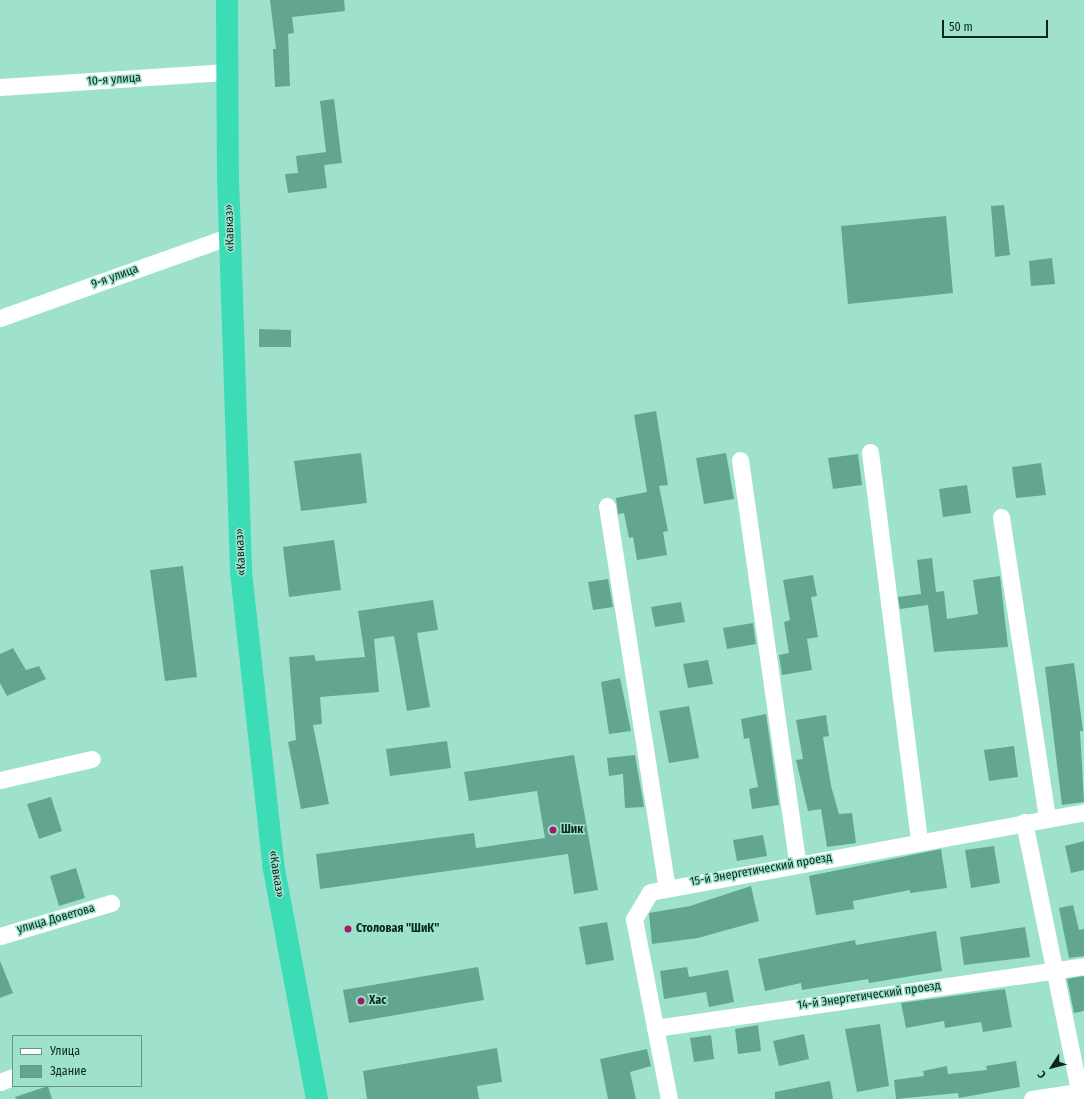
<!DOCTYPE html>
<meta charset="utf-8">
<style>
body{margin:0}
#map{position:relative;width:1084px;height:1099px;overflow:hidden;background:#9ee2cd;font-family:"Fira Sans Condensed",sans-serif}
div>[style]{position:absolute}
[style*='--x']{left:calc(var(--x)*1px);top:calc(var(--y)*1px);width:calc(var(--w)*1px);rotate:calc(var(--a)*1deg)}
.building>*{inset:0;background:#62a591}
.minor>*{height:17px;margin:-8.5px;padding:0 8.5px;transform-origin:8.5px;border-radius:8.5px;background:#fff}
.highway>*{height:22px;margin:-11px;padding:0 11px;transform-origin:11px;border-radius:11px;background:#3cdcb7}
.dots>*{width:11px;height:11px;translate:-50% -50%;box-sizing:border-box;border:2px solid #9ee2cd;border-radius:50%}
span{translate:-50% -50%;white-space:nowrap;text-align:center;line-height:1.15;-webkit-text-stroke:3px #9ee2cd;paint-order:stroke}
.street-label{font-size:12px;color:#0a271f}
.poi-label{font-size:12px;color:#0a271f;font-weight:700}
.left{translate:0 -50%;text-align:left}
.legend{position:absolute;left:12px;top:1035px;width:130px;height:52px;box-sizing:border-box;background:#9ee2cd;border:1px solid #639787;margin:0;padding:5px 7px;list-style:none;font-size:12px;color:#0a271f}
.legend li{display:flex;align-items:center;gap:8px;height:20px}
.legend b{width:20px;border:1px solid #639787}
.north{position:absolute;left:1032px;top:1047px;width:40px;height:40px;-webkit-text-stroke:3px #9ee2cd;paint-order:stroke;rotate:234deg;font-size:11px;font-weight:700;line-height:16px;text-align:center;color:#0a271f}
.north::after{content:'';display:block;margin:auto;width:14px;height:18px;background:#0a271f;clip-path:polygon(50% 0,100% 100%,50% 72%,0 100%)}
.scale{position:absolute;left:942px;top:20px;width:106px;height:18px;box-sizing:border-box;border:2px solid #0a271f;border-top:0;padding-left:5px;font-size:12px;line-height:14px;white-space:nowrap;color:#0a271f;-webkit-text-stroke:3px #9ee2cd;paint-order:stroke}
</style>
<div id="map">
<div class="building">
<i style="clip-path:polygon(270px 0,344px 0,345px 11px,292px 17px,294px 33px,288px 34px,290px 86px,275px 87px,273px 49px,276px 49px)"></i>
<i style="clip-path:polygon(334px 99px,342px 163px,324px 165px,327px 188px,288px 193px,285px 174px,298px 173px,296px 156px,326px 152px,320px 101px)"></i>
<i style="clip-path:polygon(1004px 205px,1010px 255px,995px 257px,991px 206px)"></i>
<i style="clip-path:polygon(946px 216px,953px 293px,848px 304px,841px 226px)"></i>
<i style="clip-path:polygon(1052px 258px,1055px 284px,1031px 286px,1029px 261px)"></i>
<i style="clip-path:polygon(259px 329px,291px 330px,291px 347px,259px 347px)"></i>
<i style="clip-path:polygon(656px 411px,668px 485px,659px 486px,668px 531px,663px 532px,667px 555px,637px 560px,633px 537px,629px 538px,624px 513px,618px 514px,616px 498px,647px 492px,634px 415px)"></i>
<i style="clip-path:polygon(361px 453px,367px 503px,301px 511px,294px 461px)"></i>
<i style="clip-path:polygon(726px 453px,734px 499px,704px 504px,696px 458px)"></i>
<i style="clip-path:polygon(858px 454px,862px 485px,833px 489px,828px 458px)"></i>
<i style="clip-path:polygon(1041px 463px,1046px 495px,1016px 498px,1012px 467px)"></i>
<i style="clip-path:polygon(967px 485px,971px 513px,943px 517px,939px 489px)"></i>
<i style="clip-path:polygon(334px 540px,341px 590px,289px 597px,283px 547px)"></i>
<i style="clip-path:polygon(932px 558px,936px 592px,944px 591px,947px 619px,978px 614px,973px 580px,1000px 576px,1008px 647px,934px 652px,928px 605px,900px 609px,898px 597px,921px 594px,917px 560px)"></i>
<i style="clip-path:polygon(183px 566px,197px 677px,165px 681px,150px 570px)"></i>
<i style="clip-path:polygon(813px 575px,817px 596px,811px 597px,818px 637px,807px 639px,812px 670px,782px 675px,779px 655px,789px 653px,784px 622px,790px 620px,783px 580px)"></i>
<i style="clip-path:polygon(608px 579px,613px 607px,593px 610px,588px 582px)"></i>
<i style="clip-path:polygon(433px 600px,438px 630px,417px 633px,430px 707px,407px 711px,394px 636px,374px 639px,379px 692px,320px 697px,322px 724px,313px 725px,329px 804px,301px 809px,288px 742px,296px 740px,289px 657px,314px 655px,316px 661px,365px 657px,358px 611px)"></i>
<i style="clip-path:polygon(681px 602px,685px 622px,655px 627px,651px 607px)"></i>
<i style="clip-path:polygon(753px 623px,756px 644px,727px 649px,723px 628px)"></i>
<i style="clip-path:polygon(13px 648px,26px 670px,39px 666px,46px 679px,7px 696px,0 683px,0 654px)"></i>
<i style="clip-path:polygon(708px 660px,713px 684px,688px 688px,683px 664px)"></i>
<i style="clip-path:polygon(1074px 663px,1083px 731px,1080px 731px,1084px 802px,1062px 805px,1045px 667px)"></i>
<i style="clip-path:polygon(620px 678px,631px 731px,609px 734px,601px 682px)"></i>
<i style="clip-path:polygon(689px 706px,699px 758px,669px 763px,659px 711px)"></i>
<i style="clip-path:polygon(766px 714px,779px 805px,752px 809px,749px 789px,758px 787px,749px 738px,744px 739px,741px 719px)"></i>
<i style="clip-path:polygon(826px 715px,829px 736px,823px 737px,831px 786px,839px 814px,852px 813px,856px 843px,827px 847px,821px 809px,808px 811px,796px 760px,803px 759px,796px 720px)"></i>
<i style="clip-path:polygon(447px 741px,451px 768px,390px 776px,386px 749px)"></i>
<i style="clip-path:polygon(1014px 746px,1018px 777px,989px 781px,984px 750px)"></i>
<i style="clip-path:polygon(574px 755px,598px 890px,574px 894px,568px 854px,320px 889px,316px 854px,474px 833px,476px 848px,545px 838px,537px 791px,469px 801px,464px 772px)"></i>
<i style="clip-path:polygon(635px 755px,644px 807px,625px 808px,623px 774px,609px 776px,607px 758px)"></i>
<i style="clip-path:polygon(51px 797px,62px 831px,39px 839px,27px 804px)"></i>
<i style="clip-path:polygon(763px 835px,767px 856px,737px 861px,733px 840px)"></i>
<i style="clip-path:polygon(1084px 841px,1084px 870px,1071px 873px,1065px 846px)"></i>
<i style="clip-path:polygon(994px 846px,1000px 883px,971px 888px,965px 850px)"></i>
<i style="clip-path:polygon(941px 849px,947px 888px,910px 893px,910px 890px,853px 901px,854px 909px,816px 915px,809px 876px)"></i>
<i style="clip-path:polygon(76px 868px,85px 898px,59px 906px,50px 876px)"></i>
<i style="clip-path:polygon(751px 886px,759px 921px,698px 938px,652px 944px,649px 913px,690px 906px)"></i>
<i style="clip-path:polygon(1073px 905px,1079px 930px,1084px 929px,1084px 956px,1069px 958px,1059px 908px)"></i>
<i style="clip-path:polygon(607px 922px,614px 960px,586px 965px,579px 927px)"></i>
<i style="clip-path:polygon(1025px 927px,1030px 957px,964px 965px,960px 937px)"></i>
<i style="clip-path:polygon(936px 931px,942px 971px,869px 983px,868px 979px,802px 990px,801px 983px,765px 991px,758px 959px,855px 940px,856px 945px)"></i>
<i style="clip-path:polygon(0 961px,13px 993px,0 998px)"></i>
<i style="clip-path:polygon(478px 967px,484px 1000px,349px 1023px,343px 990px)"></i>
<i style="clip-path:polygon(687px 967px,689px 977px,728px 970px,734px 1002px,709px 1007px,706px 992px,664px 999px,660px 971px)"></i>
<i style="clip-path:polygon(1084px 976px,1084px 1011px,1074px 1013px,1067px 979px)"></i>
<i style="clip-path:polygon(1005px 989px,1012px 1027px,983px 1032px,981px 1022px,945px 1028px,944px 1021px,906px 1028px,901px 1003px)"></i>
<i style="clip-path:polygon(880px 1024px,889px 1086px,857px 1092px,845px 1029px)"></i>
<i style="clip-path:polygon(758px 1025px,761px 1051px,738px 1054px,735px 1029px)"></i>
<i style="clip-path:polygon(804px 1034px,809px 1059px,779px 1066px,773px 1041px)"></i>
<i style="clip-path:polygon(711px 1035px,714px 1059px,694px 1062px,690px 1038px)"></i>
<i style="clip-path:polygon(497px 1048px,502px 1082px,477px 1086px,479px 1099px,367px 1099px,363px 1071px)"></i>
<i style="clip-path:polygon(647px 1049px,651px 1066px,630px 1072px,636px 1099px,608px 1099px,600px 1059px)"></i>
<i style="clip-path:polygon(1016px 1061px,1020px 1087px,959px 1098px,958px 1093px,896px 1099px,894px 1080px,924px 1076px,923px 1071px,947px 1066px,948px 1074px,987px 1070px,986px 1066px)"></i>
<i style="clip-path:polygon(830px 1081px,833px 1099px,775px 1099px,775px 1092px)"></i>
<i style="clip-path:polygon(48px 1086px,52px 1099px,16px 1099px,15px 1097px)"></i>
</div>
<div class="minor">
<i style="--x:0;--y:87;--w:228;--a:-3.8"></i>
<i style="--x:0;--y:318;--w:244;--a:-19.6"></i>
<i style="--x:870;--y:452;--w:393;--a:82.8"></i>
<i style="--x:740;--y:460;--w:407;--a:81.9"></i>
<i style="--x:607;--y:506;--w:386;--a:81.1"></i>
<i style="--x:1001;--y:517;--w:305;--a:81.3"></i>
<i style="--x:0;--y:780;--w:94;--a:-12.9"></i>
<i style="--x:1024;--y:822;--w:283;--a:78.4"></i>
<i style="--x:0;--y:936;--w:116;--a:-16.6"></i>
<i style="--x:655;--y:1028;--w:433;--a:-8.2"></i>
<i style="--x:0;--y:1082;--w:14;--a:-21"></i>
<i style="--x:669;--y:1099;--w:183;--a:-101"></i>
<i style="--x:634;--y:919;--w:31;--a:-59"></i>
<i style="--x:650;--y:892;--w:441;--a:-10.4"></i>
<i style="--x:1032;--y:1099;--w:53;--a:-8.7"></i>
</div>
<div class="highway">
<i style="--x:227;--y:0;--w:177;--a:89.7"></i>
<i style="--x:228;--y:177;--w:395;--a:88.1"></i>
<i style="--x:241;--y:572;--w:294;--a:83.7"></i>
<i style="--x:273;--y:864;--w:239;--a:79.4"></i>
</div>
<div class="dots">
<i style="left:553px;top:830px;background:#a21a66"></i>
<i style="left:348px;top:929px;background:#a21a66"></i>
<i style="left:361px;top:1001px;background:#a21a66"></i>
</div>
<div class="street-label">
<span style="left:114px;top:80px;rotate:-4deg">10-я улица</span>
<span style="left:230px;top:228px;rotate:-92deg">«Кавказ»</span>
<span style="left:115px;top:277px;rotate:-20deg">9-я улица</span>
<span style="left:241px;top:552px;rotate:-93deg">«Кавказ»</span>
<span style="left:761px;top:870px;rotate:-10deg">15-й Энергетический проезд</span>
<span style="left:276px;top:874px;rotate:81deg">«Кавказ»</span>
<span style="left:56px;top:919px;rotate:-16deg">улица Доветова</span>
<span style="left:869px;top:996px;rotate:-8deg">14-й Энергетический проезд</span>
</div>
<div class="poi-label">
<span class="left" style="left:561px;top:830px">Шик</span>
<span class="left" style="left:356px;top:929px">Столовая "ШиК"</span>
<span class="left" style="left:369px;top:1001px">Хас</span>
</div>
<ul class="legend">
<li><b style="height:5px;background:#fff"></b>Улица</li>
<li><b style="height:11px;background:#62a591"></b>Здание</li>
</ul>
<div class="north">С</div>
<div class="scale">50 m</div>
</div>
